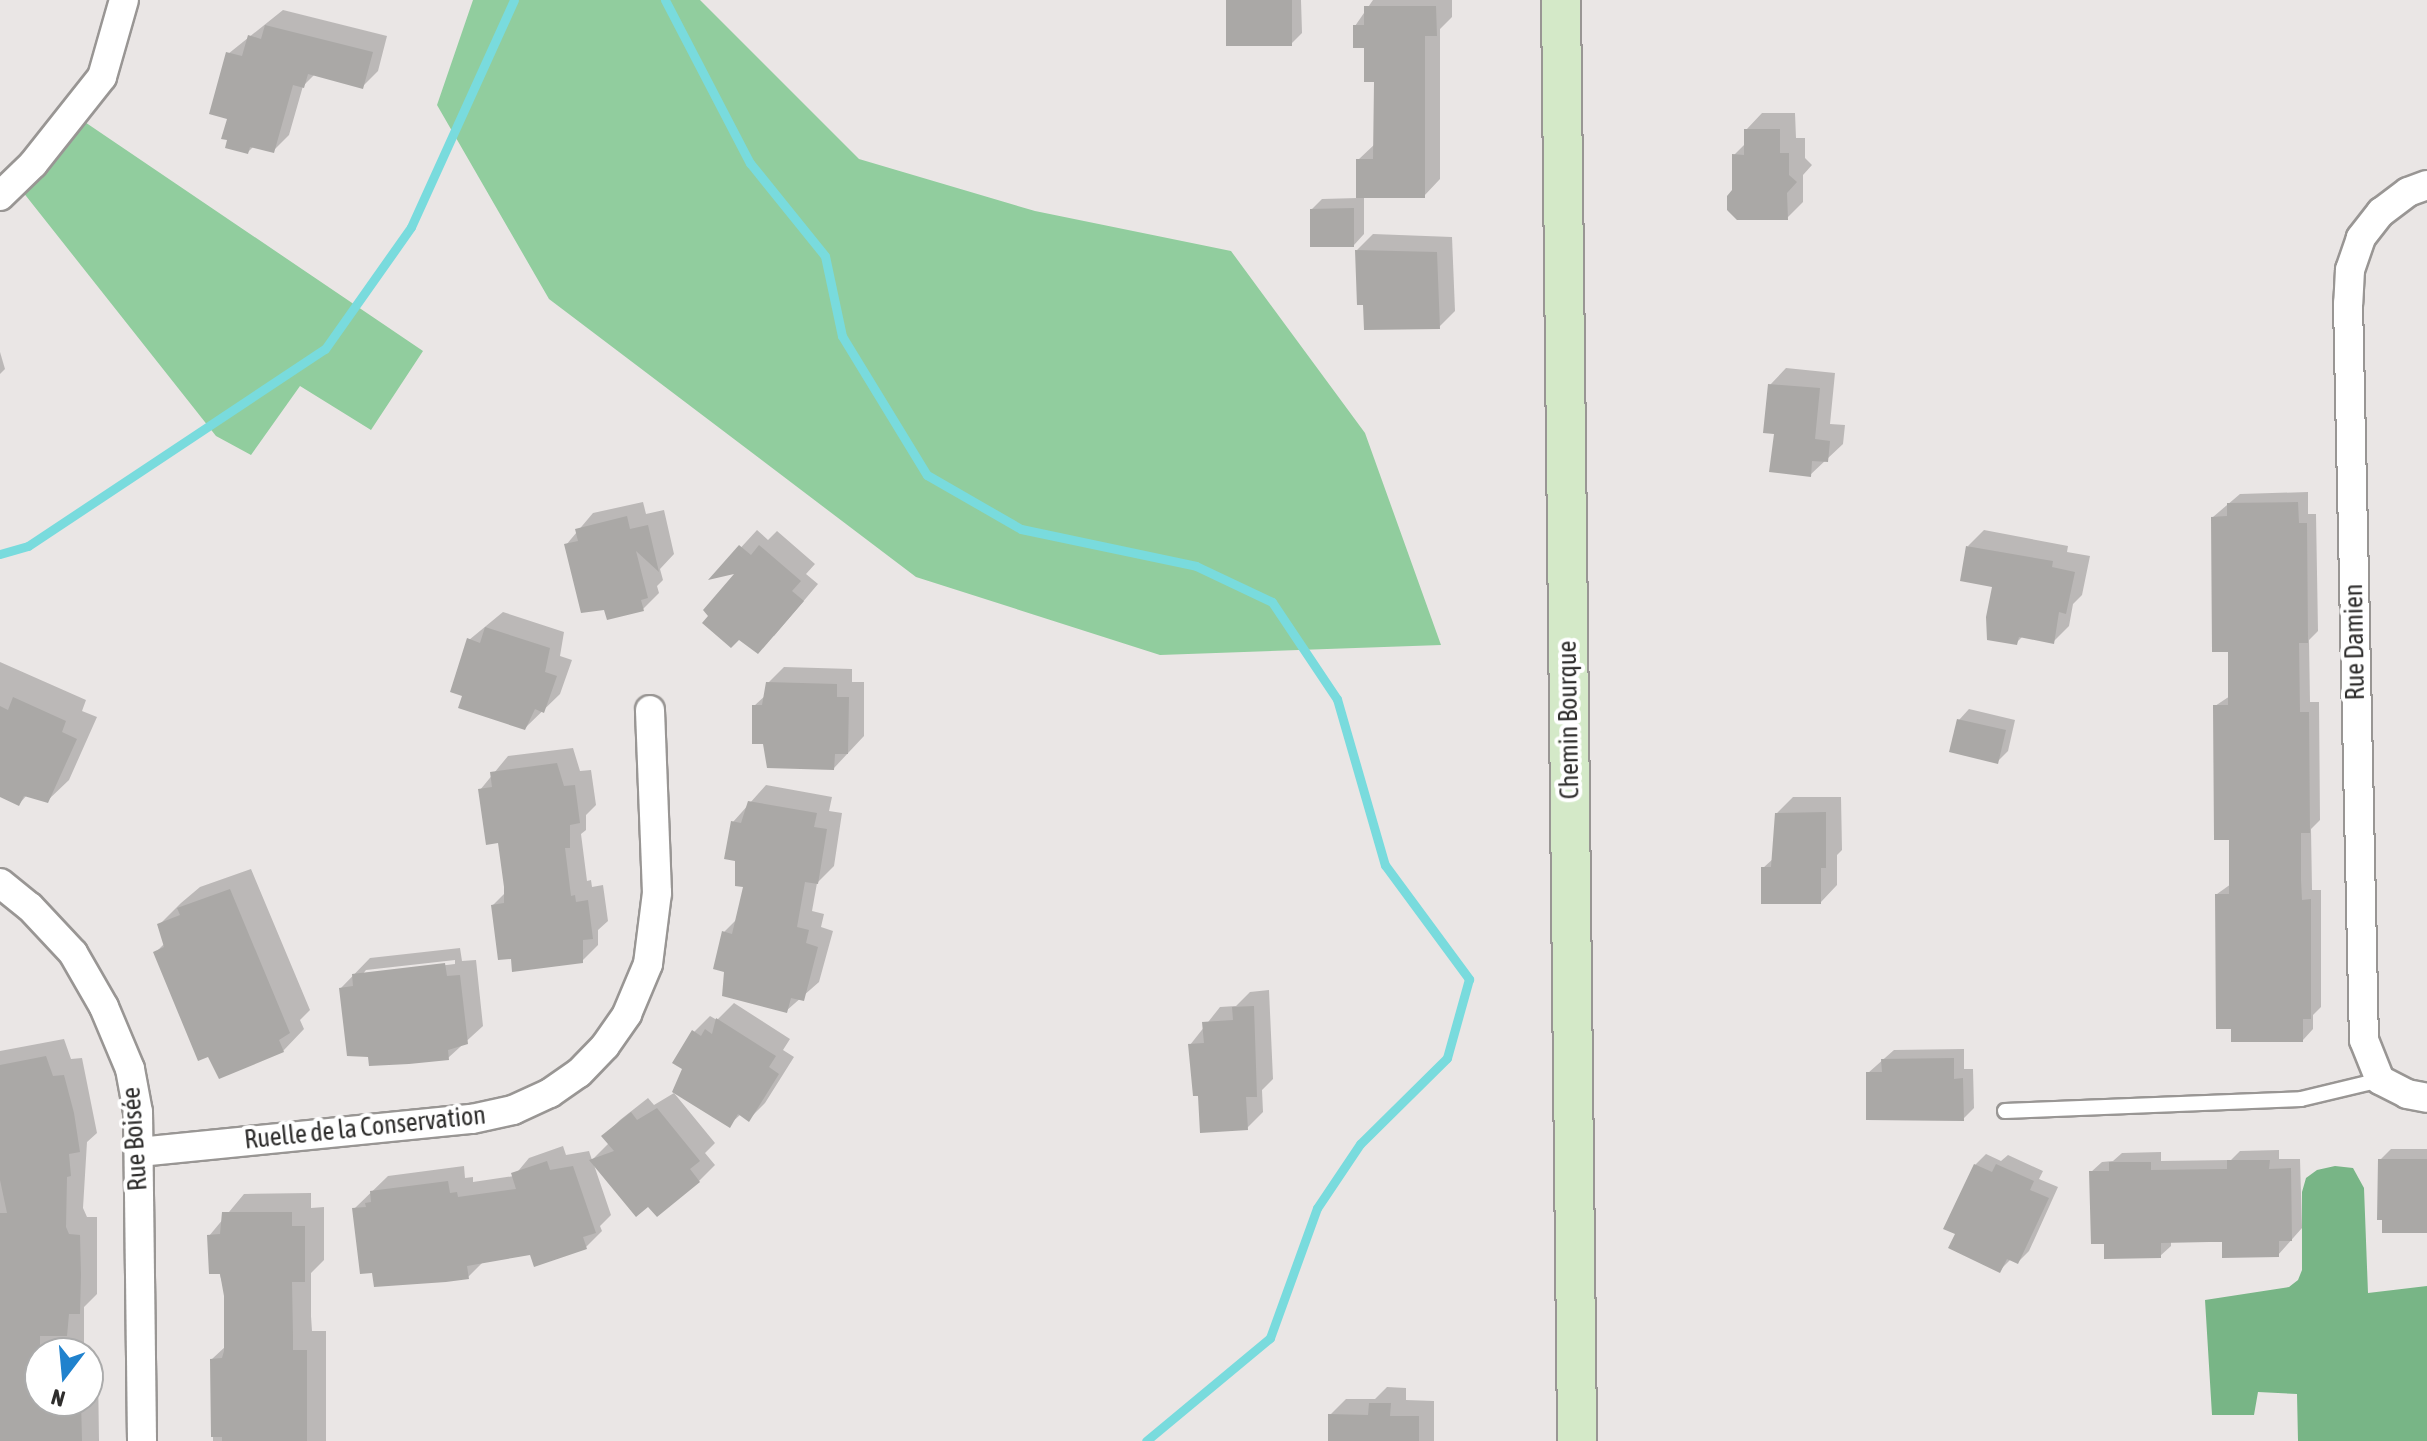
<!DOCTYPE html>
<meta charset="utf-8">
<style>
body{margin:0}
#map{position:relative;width:2427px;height:1441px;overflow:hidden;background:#eae6e5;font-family:"Asap Condensed",sans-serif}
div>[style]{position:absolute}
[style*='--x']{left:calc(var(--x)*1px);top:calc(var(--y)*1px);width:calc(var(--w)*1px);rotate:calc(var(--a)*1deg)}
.green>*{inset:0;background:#91cd9e}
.forest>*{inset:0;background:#78b586}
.shadow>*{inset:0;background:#0003}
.stream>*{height:9px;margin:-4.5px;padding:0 4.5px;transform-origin:4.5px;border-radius:4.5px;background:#79dbdd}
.building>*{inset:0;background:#aaa8a6}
.roads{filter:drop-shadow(2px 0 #999694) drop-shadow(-2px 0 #999694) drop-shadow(0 2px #999694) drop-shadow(0 -2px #999694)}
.lane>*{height:14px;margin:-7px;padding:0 7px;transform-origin:7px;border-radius:7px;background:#fff}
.street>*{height:28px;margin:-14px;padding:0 14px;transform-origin:14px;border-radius:14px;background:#fff}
.secondary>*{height:38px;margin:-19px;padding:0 19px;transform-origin:19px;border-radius:19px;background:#d4e9c8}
span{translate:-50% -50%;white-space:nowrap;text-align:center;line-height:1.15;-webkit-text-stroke:8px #fff;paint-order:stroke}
.street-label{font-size:26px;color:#2e2d2c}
.north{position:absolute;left:24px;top:1337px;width:80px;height:80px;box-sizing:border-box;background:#fff;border:2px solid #ababab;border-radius:50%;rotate:196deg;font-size:22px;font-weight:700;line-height:32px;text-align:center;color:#2e2d2c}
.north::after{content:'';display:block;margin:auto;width:28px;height:36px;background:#2082cd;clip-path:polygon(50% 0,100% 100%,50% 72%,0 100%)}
</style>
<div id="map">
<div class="green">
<i style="clip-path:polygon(473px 0,700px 0,859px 159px,1035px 211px,1231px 251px,1365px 433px,1441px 645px,1160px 655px,916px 577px,549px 299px,437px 105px)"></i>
<i style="clip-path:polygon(73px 114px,423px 351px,371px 430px,300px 386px,251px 455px,216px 436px,15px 182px)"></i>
</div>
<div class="forest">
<i style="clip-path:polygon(2335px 1166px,2353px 1168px,2364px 1188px,2368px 1293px,2427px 1286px,2427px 1441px,2298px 1441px,2297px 1394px,2258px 1392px,2254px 1415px,2212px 1415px,2205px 1300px,2289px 1287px,2298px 1280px,2302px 1270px,2302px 1192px,2306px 1178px,2317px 1170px)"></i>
</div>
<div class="shadow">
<i style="clip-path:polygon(1227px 0,1301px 0,1302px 33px,1291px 44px)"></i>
<i style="clip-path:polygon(1373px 0,1452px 0,1452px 17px,1440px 29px,1440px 179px,1424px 196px,1364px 196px,1364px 234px,1354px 245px,1312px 209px,1322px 199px,1358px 198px,1358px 160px,1376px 143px,1376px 80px,1366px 46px,1355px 26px)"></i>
<i style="clip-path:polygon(283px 10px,387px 36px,378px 71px,362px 87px,315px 74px,303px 86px,289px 135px,273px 151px,254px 146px,248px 152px,229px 139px,228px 54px)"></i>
<i style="clip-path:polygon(1762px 113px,1795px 113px,1796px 138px,1805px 138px,1805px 158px,1812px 165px,1803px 175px,1803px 202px,1787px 218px,1734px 191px,1734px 155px,1746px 143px,1746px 130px)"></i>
<i style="clip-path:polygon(1373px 234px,1452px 237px,1455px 311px,1439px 327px,1357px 250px)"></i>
<i style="clip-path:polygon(0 352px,5px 369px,0 374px)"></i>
<i style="clip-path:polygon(1786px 368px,1835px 373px,1830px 424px,1845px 425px,1843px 444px,1810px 475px,1776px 432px,1770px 385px)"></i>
<i style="clip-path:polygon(2308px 492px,2308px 514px,2316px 514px,2318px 631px,2309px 640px,2310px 702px,2319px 702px,2320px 820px,2311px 829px,2312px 890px,2321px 890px,2321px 1007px,2313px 1015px,2313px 1029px,2303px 1040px,2233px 1027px,2217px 894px,2231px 884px,2231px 838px,2215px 706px,2230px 696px,2230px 650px,2213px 517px,2240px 494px)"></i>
<i style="clip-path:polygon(643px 502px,646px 514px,664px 510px,674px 554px,660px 569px,663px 580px,657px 586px,659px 593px,643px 609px,606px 608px,566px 545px,593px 513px)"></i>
<i style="clip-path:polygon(757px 530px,768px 540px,777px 531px,815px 564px,806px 574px,818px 584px,774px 636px,740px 571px,714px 577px)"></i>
<i style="clip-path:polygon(1984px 530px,2068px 546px,2067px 552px,2090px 556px,2082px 595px,2073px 604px,2069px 626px,2053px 642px,2023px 636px,2016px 643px,1994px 585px,1968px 546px)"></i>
<i style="clip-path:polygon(503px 612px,564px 632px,560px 656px,572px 660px,560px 694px,525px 728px,464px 695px,469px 640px)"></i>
<i style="clip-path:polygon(0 662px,86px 700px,82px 711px,97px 717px,69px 780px,47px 801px,27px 795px,19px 804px,0 796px)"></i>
<i style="clip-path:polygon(784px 667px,852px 669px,852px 682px,864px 682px,864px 736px,834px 768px,754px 706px,766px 695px,768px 683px)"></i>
<i style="clip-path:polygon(1969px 709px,2015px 720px,2008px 751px,1998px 761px,1959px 720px)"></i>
<i style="clip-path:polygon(573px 748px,580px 771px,591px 770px,596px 805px,586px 815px,586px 830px,581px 834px,587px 881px,591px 880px,592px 887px,603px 885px,608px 921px,598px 930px,598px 945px,582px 961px,512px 957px,493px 905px,506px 892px,500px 841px,480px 790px,508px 756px)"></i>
<i style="clip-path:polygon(766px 785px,832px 797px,829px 811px,842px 813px,834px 866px,817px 883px,812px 911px,824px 914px,821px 927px,833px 931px,819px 982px,786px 1011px,726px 970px,724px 932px,737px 919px,745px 885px,733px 822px)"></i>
<i style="clip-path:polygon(1793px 797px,1841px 797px,1842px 850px,1837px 855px,1837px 885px,1821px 902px,1763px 868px,1774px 858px,1777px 813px)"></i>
<i style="clip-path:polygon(251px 869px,310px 1010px,300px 1020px,304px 1029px,283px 1051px,156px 952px,165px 943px,159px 925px,181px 903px,200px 887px)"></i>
<i style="clip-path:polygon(evenodd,460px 948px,462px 961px,476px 960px,483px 1026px,448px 1058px,341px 988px,370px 958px,460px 948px,455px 960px,455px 964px,362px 975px,366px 970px,455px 960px)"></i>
<i style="clip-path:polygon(1269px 990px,1273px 1079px,1262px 1090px,1263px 1112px,1247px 1128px,1199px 1093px,1190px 1045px,1220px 1007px,1236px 1006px,1250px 992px)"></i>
<i style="clip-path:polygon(734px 1003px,790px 1039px,783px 1050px,794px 1057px,765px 1103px,749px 1119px,741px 1114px,729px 1125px,684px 1069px,694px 1032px,710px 1016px,717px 1020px)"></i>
<i style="clip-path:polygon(64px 1039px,71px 1059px,82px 1058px,97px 1133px,87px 1142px,83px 1208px,87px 1217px,97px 1217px,97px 1294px,84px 1307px,84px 1353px,40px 1353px,40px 1401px,88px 1401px,88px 1372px,98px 1371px,99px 1441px,0 1441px,0 1051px)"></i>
<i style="clip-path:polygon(1964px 1049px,1964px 1069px,1973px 1069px,1974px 1108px,1963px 1119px,1868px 1073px,1894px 1050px)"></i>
<i style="clip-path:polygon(674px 1093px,715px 1143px,705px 1153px,715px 1165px,699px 1181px,648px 1204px,593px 1162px,611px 1215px,600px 1226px,602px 1231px,586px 1247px,535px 1265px,531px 1252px,484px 1261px,468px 1277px,374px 1271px,354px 1209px,388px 1176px,464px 1166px,465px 1178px,473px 1177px,473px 1182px,514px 1176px,529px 1158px,563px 1146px,566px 1155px,589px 1151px,592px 1160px,609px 1143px,604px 1136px,620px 1120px,648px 1098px,654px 1105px)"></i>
<i style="clip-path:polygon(2391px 1149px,2427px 1149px,2427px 1231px,2380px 1160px)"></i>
<i style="clip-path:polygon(2279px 1150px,2279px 1159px,2300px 1159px,2302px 1228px,2278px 1255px,2224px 1240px,2171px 1241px,2171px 1246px,2160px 1256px,2105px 1242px,2091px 1172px,2102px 1162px,2113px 1161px,2122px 1153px,2161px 1152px,2161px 1161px,2231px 1160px,2240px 1151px)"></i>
<i style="clip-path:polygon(1986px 1154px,2001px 1161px,2008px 1155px,2043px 1171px,2039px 1179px,2058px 1187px,2029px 1251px,2018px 1262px,2011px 1259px,2000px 1270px,1957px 1233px,1975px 1165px)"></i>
<i style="clip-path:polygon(311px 1193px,311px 1208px,324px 1207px,324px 1260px,311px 1273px,311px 1316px,312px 1331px,326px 1331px,326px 1441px,213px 1441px,212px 1359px,226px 1346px,226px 1296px,209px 1236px,244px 1194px)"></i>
<i style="clip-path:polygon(1387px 1387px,1406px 1388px,1406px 1400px,1434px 1401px,1434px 1441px,1348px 1441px,1330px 1415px,1346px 1399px,1375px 1399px)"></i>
</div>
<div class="stream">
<i style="--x:665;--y:0;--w:184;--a:62.5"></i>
<i style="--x:750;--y:163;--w:119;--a:51.1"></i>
<i style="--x:825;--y:256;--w:82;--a:78"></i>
<i style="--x:842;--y:336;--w:163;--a:58.6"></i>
<i style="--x:927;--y:475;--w:108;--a:29.9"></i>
<i style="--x:1021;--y:529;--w:179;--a:11.9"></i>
<i style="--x:1196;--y:566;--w:84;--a:25.3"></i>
<i style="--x:1272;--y:602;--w:117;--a:56.2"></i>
<i style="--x:1337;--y:699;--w:173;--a:73.9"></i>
<i style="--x:1385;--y:865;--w:142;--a:53.6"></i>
<i style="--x:1469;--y:979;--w:82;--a:105.6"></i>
<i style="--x:1447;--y:1058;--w:122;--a:135.3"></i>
<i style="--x:1360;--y:1144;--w:77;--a:123.9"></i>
<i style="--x:1317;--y:1208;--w:138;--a:109.9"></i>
<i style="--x:1270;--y:1338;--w:161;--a:140.3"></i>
<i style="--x:0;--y:554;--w:29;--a:-16"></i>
<i style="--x:28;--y:546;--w:356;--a:-33.6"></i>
<i style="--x:325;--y:349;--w:149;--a:-54.8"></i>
<i style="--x:411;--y:227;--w:249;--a:-65.6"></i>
</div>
<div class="building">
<i style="clip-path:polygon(1226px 0,1292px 0,1292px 46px,1226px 46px)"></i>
<i style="clip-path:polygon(1364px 6px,1436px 6px,1437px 36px,1425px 36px,1425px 198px,1356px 198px,1356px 159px,1373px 159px,1374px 82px,1364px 82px,1364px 48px,1353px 48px,1353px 25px,1364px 25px)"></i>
<i style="clip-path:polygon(265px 25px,373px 52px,363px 89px,308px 74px,304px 88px,293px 85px,274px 153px,250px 147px,248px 154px,225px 148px,227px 140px,221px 139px,227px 119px,209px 114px,226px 52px,242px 56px,248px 35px,261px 39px)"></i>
<i style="clip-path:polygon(1744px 129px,1780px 129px,1780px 153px,1789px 153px,1789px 175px,1797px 182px,1787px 193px,1788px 220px,1737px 220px,1727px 210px,1727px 196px,1732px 190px,1732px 154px,1744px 155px)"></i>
<i style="clip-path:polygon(1354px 208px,1354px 247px,1310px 247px,1310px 209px)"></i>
<i style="clip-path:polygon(1355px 250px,1437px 252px,1440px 329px,1364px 330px,1363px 305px,1357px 305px)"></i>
<i style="clip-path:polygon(1768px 384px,1820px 388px,1815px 439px,1830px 441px,1828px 462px,1812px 461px,1811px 477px,1769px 472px,1774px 434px,1763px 433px)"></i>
<i style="clip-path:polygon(2298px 502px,2299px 523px,2307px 523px,2308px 643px,2299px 643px,2300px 712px,2309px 712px,2310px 833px,2301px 833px,2301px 880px,2302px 900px,2311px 899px,2311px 1019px,2303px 1019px,2303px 1042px,2231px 1042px,2231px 1029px,2216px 1029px,2215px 894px,2229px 894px,2229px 840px,2214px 840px,2213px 705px,2228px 705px,2228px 652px,2212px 652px,2211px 517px,2227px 516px,2227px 503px)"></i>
<i style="clip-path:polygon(627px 516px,630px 529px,648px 525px,659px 572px,636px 551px,648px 598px,641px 600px,644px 611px,607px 620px,604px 610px,581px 613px,564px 544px,578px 541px,575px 529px)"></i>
<i style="clip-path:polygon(739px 545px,751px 555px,759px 545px,801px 581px,792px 591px,804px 601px,758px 654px,739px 640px,731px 648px,702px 623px,708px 616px,703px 610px,734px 574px,708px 580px)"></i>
<i style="clip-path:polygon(1966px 546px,2053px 561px,2052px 567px,2075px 572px,2066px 614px,2059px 612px,2054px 644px,2019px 637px,2017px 645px,1987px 640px,1986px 617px,1992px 587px,1960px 581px)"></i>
<i style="clip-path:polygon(485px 627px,550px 648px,545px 672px,557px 676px,544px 713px,535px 709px,525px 730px,458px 708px,462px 696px,450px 692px,467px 638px,480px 643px)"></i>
<i style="clip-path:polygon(766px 682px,837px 684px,837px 697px,849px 697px,848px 754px,835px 754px,834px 770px,767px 768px,763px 744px,752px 744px,752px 705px,762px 705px)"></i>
<i style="clip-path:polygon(13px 697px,66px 721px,62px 732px,77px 739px,48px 803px,24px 796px,19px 806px,0 797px,0 706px,8px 710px)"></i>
<i style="clip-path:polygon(1957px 719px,2006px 730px,1998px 764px,1949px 752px)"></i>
<i style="clip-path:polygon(557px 763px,564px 786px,575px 785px,580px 823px,570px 825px,570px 848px,565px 848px,571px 896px,575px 895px,576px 902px,588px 900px,593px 939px,583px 940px,583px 963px,512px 972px,511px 959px,498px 960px,491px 905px,504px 903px,504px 887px,498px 843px,486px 845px,478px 789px,492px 787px,490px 772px)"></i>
<i style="clip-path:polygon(748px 801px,817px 813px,814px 827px,827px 829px,818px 884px,805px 882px,797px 927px,809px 930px,806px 943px,818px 947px,804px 1001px,791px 998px,787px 1013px,722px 996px,724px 972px,713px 969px,722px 931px,732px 934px,743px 887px,735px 886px,735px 861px,724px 859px,731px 821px,741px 823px)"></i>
<i style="clip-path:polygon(1826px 812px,1826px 868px,1821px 868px,1821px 904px,1761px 904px,1761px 867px,1771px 867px,1775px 813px)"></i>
<i style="clip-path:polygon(230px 889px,290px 1033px,279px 1040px,284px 1052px,219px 1079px,208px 1057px,198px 1061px,153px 952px,164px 947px,157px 924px,180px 915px,177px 908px)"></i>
<i style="clip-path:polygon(445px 963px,447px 976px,460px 975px,468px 1044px,448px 1050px,449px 1060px,409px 1064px,369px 1066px,368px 1057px,347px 1056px,339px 988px,353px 986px,352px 974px)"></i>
<i style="clip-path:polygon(1254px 1006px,1257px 1097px,1246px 1097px,1248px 1130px,1200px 1133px,1198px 1096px,1193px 1096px,1188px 1044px,1204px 1043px,1202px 1022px,1233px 1020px,1232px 1007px)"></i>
<i style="clip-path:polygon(716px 1018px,776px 1056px,769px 1067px,779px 1074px,749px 1122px,738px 1114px,730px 1128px,672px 1092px,682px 1069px,672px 1063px,692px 1030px,701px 1036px,705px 1029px,712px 1034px)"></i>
<i style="clip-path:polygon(46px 1056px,53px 1076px,64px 1075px,74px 1113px,80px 1152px,69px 1154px,71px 1176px,67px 1177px,66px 1227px,69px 1234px,80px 1235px,81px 1275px,80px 1314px,69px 1314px,67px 1336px,40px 1336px,40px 1401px,81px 1401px,82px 1441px,0 1441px,0 1213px,7px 1213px,0 1180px,0 1065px)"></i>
<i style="clip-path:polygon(1954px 1058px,1954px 1079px,1963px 1078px,1964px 1121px,1866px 1120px,1866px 1072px,1882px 1072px,1881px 1059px)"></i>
<i style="clip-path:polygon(657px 1108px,700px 1161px,690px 1169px,700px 1182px,657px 1217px,648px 1207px,636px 1217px,589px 1160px,614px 1151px,601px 1136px,631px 1112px,637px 1120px)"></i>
<i style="clip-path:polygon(2378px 1159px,2427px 1159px,2427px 1233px,2382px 1233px,2382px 1220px,2377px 1220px)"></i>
<i style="clip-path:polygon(2227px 1160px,2270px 1160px,2269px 1169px,2291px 1168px,2292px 1241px,2279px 1241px,2279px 1257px,2222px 1258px,2222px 1242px,2209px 1242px,2161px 1243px,2161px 1258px,2104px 1259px,2104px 1244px,2091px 1244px,2089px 1171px,2109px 1171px,2109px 1162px,2151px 1162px,2151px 1170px,2227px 1169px)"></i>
<i style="clip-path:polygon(547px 1161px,550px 1170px,573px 1166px,596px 1233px,583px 1237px,587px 1249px,534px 1267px,530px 1255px,467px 1266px,469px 1279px,446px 1282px,374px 1287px,372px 1273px,360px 1274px,352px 1208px,366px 1207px,365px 1203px,371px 1202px,370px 1191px,448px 1181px,450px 1193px,457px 1192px,458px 1197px,516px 1189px,511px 1173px)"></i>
<i style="clip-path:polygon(1974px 1164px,1992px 1172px,1996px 1164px,2034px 1181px,2030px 1190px,2049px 1198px,2018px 1264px,2007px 1259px,2000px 1273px,1948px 1248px,1955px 1234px,1943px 1229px)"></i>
<i style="clip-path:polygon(222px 1212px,292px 1212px,292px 1226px,305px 1226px,305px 1282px,292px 1282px,293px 1336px,293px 1350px,307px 1350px,307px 1441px,222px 1441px,222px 1437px,211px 1437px,210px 1359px,222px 1358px,224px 1351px,224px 1296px,220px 1274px,209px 1274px,207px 1235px,220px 1234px)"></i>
<i style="clip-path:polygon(1369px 1403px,1391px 1403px,1390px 1416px,1419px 1416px,1419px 1441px,1328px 1441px,1328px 1414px,1368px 1415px)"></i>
</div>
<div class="roads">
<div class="lane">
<i style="--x:2005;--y:1111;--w:296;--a:-2.3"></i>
<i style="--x:2301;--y:1099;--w:81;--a:-13.5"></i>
</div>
<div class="street">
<i style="--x:2427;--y:185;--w:20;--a:160"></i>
<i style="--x:2408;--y:192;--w:34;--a:143"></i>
<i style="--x:2381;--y:212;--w:33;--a:128"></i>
<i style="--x:2361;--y:238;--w:34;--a:109"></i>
<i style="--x:2350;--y:270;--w:33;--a:93"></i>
<i style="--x:2348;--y:303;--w:737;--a:88.76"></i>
<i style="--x:2364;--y:1040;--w:43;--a:68.2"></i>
<i style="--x:2380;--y:1080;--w:30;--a:27"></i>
<i style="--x:2407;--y:1094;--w:20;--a:11"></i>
<i style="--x:0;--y:196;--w:46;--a:-44.1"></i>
<i style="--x:33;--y:164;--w:111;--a:-51.6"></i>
<i style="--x:102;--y:77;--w:80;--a:-74.1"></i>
<i style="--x:0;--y:883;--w:38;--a:39"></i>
<i style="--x:30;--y:907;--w:63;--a:46.9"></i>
<i style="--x:73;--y:953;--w:62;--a:60.1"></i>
<i style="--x:104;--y:1007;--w:67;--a:67.2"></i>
<i style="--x:130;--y:1069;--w:44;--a:79.5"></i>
<i style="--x:138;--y:1112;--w:329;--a:89.3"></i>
<i style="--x:139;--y:1152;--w:335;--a:-5.7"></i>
<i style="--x:472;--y:1119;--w:42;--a:-12.4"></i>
<i style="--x:513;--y:1110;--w:41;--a:-24.7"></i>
<i style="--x:550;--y:1093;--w:35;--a:-35"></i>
<i style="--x:579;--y:1073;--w:37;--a:-46"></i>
<i style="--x:605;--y:1046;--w:39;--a:-55"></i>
<i style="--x:627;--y:1014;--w:54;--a:-67.2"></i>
<i style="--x:648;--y:964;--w:72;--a:-82.8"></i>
<i style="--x:657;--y:893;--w:183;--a:-92.2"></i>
</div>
<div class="secondary">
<i style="--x:1561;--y:0;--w:1441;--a:89.36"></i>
</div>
</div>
<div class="street-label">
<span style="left:2355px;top:642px;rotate:-91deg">Rue Damien</span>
<span style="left:1569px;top:720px;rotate:-91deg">Chemin Bourque</span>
<span style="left:365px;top:1128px;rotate:-6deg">Ruelle de la Conservation</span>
<span style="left:135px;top:1139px;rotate:-94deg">Rue Boisée</span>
</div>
<div class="north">N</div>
</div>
